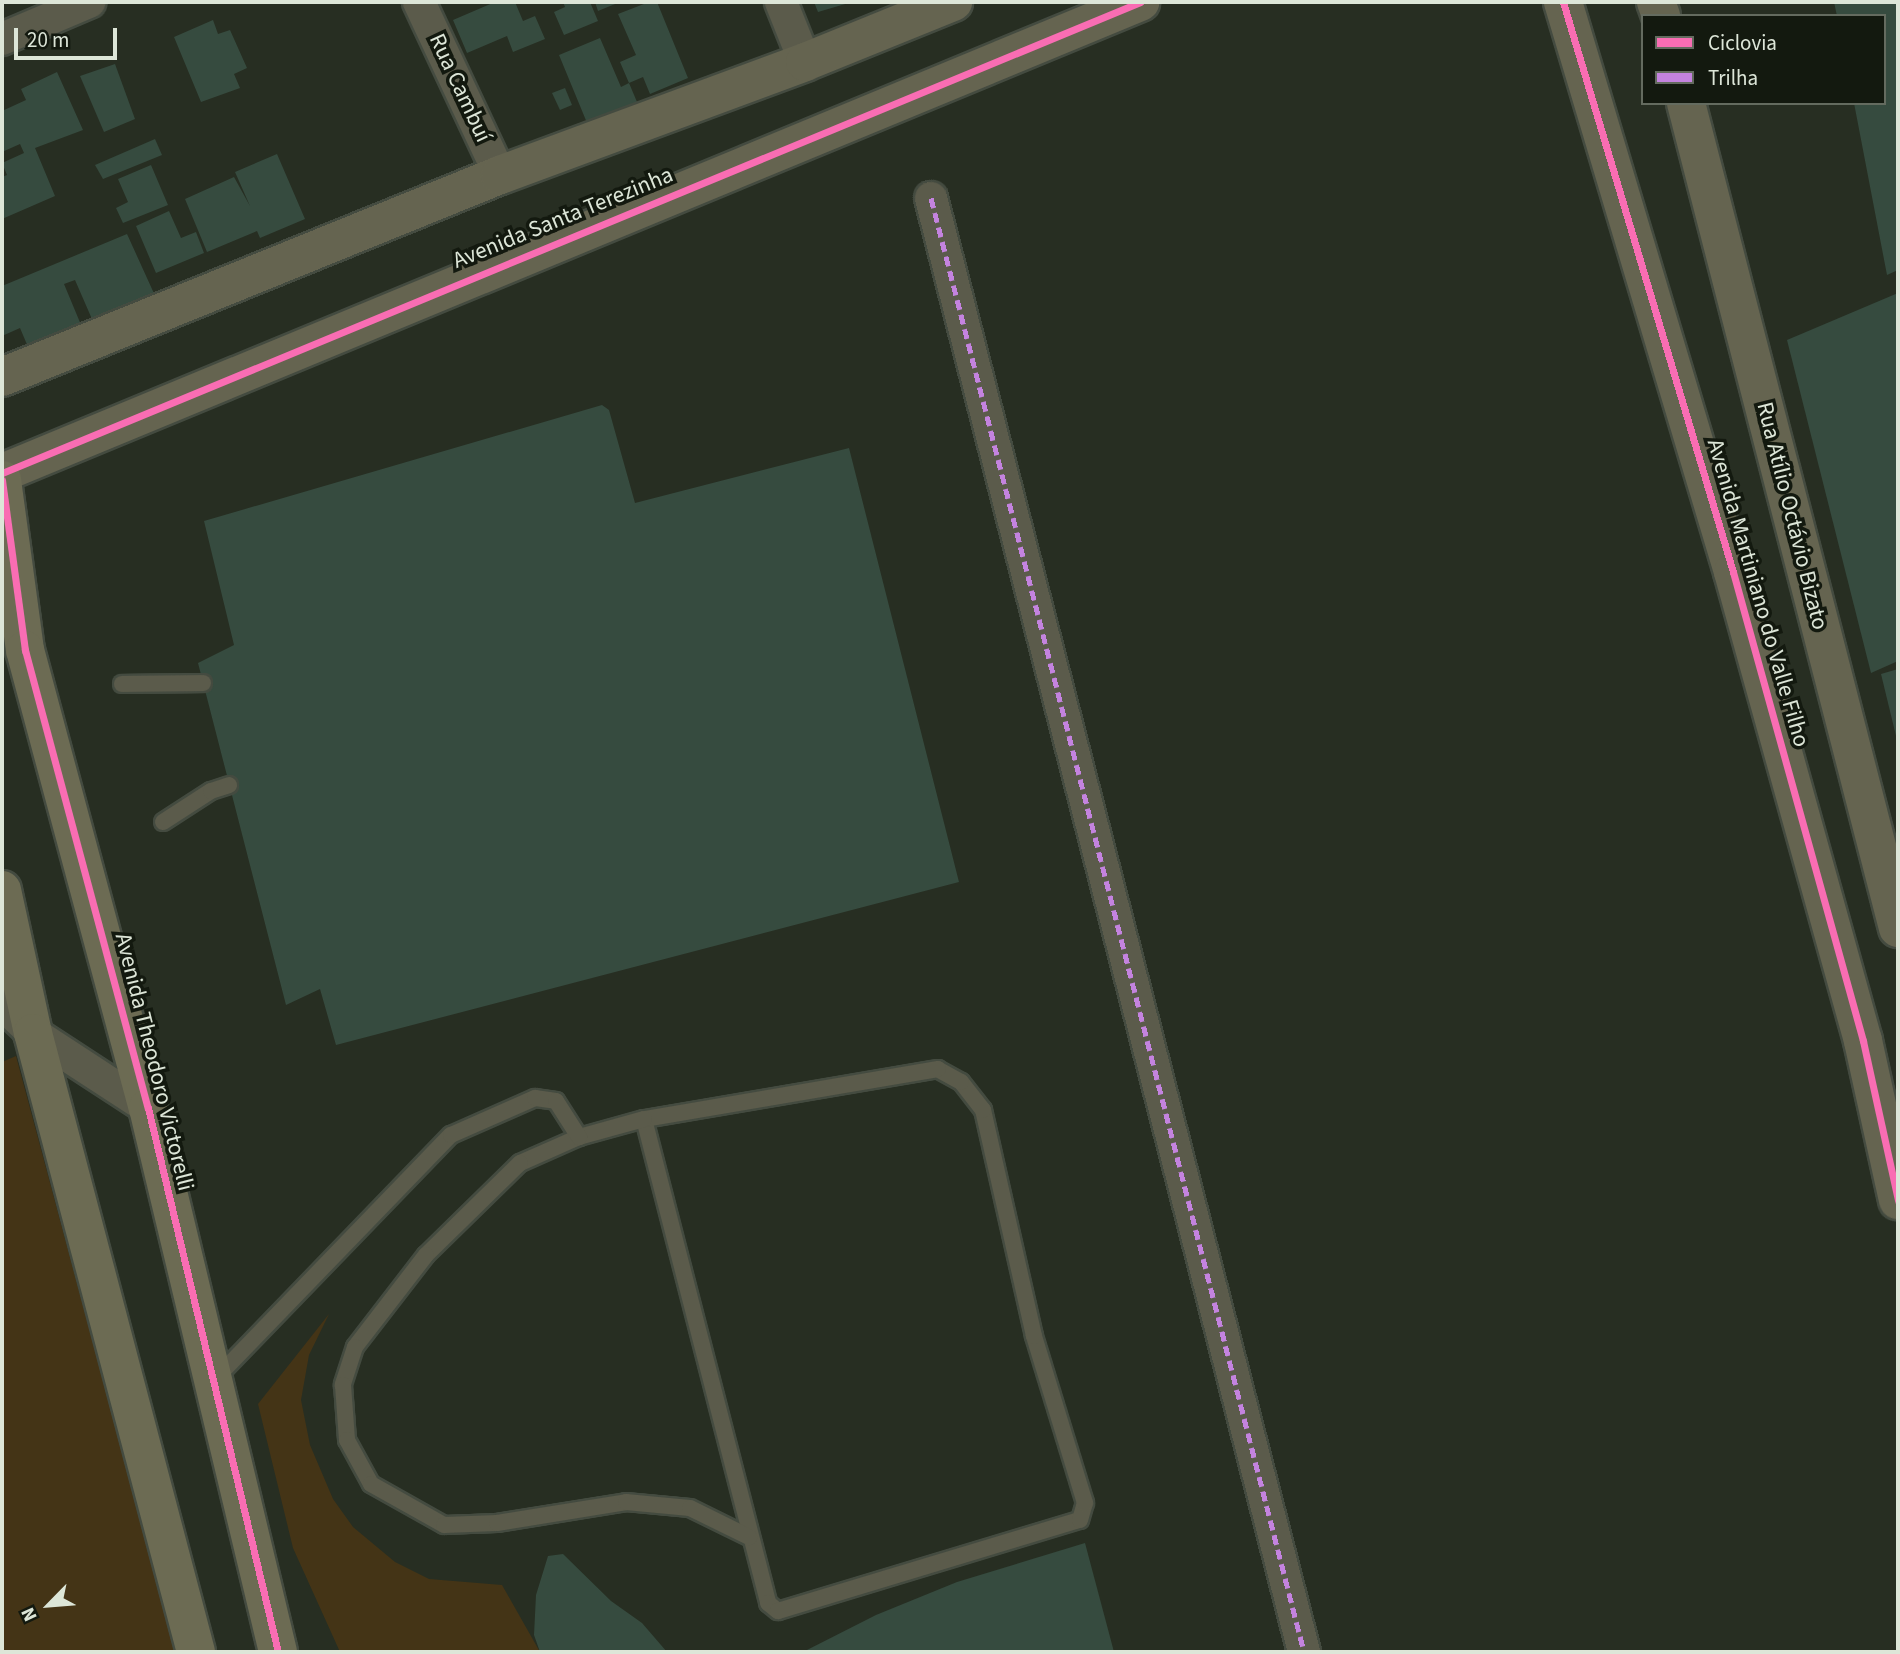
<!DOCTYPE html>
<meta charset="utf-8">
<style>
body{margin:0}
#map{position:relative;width:1900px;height:1654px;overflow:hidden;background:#272e22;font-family:"Source Sans 3",sans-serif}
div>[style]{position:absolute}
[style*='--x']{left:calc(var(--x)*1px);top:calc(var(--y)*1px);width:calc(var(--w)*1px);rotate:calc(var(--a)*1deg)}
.green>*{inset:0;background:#443416}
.building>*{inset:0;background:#364b3f}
.roads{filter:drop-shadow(2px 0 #444b40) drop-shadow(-2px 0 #444b40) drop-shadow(0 2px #444b40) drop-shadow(0 -2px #444b40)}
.lane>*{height:16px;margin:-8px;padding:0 8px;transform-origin:8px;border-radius:8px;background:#5b5b4b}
.street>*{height:32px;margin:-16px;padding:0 16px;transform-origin:16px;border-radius:16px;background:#5b5b4b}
.secondary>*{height:38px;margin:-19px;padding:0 19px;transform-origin:19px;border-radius:19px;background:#656450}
.primary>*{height:38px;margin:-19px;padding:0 19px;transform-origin:19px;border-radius:19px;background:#6c6b53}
.quiet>*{height:5px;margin-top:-2.5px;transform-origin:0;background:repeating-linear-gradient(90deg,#c483df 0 10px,transparent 0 15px)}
.cycleway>*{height:7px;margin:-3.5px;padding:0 3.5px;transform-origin:3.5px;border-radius:3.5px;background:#f96db3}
span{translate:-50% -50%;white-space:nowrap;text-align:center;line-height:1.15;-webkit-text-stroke:7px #13190f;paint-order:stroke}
.street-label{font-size:23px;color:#dde6d8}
.frame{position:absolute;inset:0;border:4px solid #dde6d8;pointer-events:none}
.legend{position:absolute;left:1641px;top:14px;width:245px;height:91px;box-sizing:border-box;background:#13190f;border:2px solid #646b5f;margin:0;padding:9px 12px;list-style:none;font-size:21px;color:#dde6d8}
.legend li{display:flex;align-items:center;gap:14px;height:35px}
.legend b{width:35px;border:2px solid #646b5f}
.north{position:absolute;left:14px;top:1570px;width:70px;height:70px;-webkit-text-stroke:5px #13190f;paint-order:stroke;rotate:245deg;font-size:19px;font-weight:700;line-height:28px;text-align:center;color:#dde6d8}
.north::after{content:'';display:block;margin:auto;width:24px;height:32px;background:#dde6d8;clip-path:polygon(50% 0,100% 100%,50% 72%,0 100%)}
.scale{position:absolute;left:14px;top:28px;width:103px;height:32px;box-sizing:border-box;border:4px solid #dde6d8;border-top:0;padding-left:9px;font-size:21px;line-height:24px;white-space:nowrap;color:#dde6d8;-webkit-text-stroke:5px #13190f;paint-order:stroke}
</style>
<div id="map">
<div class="green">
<i style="clip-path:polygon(16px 1056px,176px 1652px,2px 1652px,2px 1062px)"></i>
<i style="clip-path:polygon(329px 1314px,309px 1355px,301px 1400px,310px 1445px,333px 1499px,353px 1527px,395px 1562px,429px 1579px,502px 1585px,540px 1652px,340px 1652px,293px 1548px,258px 1404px)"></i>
</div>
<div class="building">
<i style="clip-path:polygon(495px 2px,515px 2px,523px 21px,535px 16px,545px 39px,513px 52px,507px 36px,467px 53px,453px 20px)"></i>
<i style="clip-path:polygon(563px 2px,590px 2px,598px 21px,564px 35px,554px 12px,565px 7px)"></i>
<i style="clip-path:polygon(595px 2px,620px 2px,598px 11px)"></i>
<i style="clip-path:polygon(649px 2px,657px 2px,688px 78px,650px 94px,643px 77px,629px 83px,620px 62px,636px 55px,618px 14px)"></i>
<i style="clip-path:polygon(814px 2px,852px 2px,818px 12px)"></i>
<i style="clip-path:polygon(1834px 2px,1898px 2px,1898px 270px,1887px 275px,1854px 103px,1884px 103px,1884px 16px,1837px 16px)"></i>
<i style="clip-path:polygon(213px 20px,218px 34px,230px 30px,247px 68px,234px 74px,240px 88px,201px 102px,174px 37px)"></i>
<i style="clip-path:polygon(600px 38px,621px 87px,629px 83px,640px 109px,592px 135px,559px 55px)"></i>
<i style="clip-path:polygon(115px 64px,135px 119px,104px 132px,80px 76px)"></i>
<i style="clip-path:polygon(57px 72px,83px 130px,35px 148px,55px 196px,2px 219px,2px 177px,7px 175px,2px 163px,24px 153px,20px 144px,2px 152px,2px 111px,26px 100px,21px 89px)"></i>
<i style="clip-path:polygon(565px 88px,572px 105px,560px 110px,552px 93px)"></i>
<i style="clip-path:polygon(155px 139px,162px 155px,103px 179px,95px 165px)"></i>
<i style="clip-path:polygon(277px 154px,305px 219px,260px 238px,257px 231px,207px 252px,185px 199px,234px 177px,250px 206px,235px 172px)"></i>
<i style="clip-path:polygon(151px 165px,168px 205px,123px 223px,116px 208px,128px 202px,118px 179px)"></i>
<i style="clip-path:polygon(169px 211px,181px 238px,196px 232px,204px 253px,156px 273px,136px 226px)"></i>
<i style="clip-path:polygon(127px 234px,157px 300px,95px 326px,75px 280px,64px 284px,84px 332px,31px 354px,20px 328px,2px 336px,2px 286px)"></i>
<i style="clip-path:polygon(1898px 293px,1898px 661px,1871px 673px,1787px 340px)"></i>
<i style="clip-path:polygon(602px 405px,609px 410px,635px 503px,849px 448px,959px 882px,336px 1045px,320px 989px,286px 1005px,198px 663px,234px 645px,204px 521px)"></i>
<i style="clip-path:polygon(1898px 669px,1898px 740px,1897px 740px,1881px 674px)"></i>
<i style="clip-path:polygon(1085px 1543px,1114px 1652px,803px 1652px,876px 1615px,957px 1582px)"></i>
<i style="clip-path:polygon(563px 1554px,611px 1601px,642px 1623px,667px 1652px,540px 1652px,534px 1635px,536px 1595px,548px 1556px)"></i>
</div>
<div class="roads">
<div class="lane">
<i style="--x:122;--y:684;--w:81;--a:-0.7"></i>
<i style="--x:163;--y:822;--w:57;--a:-32.9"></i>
<i style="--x:211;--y:791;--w:19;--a:-18"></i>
<i style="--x:644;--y:1119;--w:500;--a:75.6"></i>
<i style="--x:768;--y:1603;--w:13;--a:39"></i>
<i style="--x:778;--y:1611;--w:315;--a:-16.8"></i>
<i style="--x:1080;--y:1520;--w:18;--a:-74"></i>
<i style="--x:1085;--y:1503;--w:175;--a:-107"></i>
<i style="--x:1034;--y:1336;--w:232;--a:-102.7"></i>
<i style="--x:983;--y:1110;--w:36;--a:-128"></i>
<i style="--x:961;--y:1082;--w:26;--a:-151"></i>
<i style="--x:938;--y:1069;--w:298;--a:170.3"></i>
<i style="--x:644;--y:1119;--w:67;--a:164.5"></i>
<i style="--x:579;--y:1137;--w:64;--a:156.2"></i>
<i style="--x:520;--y:1163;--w:132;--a:135.6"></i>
<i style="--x:426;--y:1255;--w:116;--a:127.7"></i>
<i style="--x:355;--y:1347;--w:40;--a:108"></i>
<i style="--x:343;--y:1385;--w:55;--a:85.8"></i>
<i style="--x:347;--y:1440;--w:50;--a:61.4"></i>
<i style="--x:371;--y:1484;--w:84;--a:29.3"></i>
<i style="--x:444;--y:1525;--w:53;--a:-2.2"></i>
<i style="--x:497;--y:1523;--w:131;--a:-9.2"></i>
<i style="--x:626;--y:1502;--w:64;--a:5.4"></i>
<i style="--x:690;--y:1508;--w:66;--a:26.2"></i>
<i style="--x:216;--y:1378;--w:338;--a:-46"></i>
<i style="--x:451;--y:1135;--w:92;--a:-23.8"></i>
<i style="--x:535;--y:1098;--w:21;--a:8"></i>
<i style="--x:556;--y:1101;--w:43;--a:57.4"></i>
</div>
<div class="street">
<i style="--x:419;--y:2;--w:191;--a:64.9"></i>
<i style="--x:781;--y:2;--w:65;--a:68.2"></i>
<i style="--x:2;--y:39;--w:95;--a:-23"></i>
<i style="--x:931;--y:198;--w:1501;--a:75.61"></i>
<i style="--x:2;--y:1004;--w:42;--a:43.1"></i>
<i style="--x:33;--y:1033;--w:137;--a:33.1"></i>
</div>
<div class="secondary">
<i style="--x:1563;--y:2;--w:595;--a:73.39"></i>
<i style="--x:1733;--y:572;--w:487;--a:74.5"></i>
<i style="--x:1863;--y:1041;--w:163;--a:77.6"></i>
<i style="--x:1656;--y:2;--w:15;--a:70"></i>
<i style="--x:1686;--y:103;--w:852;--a:75.59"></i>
<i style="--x:2;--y:377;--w:537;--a:-22.08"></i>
<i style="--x:500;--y:175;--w:325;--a:-20.3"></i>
<i style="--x:805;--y:62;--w:160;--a:-22.1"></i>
<i style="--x:2;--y:473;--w:1232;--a:-22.48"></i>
</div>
<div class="primary">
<i style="--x:2;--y:480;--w:172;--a:82.3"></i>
<i style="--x:25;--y:650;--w:474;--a:75"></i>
<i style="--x:148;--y:1108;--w:559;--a:76.56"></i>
<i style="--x:2;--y:890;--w:146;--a:77.8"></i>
<i style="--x:33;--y:1033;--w:640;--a:75.25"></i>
</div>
</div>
<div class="quiet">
<i style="--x:931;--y:198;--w:1501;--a:75.61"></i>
</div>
<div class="cycleway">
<i style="--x:1563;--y:2;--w:595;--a:73.39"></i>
<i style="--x:1733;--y:572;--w:487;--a:74.5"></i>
<i style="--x:1863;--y:1041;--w:163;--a:77.6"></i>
<i style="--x:2;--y:473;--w:1232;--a:-22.48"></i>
<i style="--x:2;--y:480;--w:172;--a:82.3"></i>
<i style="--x:25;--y:650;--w:474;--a:75"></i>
<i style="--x:148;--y:1108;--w:559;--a:76.56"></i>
</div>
<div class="street-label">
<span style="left:460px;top:88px;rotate:65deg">Rua Cambuí</span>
<span style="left:563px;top:218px;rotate:-22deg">Avenida Santa Terezinha</span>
<span style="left:1792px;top:516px;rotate:76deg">Rua Atílio Octávio Bizato</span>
<span style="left:1758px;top:593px;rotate:74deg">Avenida Martiniano do Valle Filho</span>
<span style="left:154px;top:1062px;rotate:76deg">Avenida Theodoro Victorelli</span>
</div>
<div class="frame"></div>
<ul class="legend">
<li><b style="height:9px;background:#f96db3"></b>Ciclovia</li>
<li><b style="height:9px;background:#c483df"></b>Trilha</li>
</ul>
<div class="north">N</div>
<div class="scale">20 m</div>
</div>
